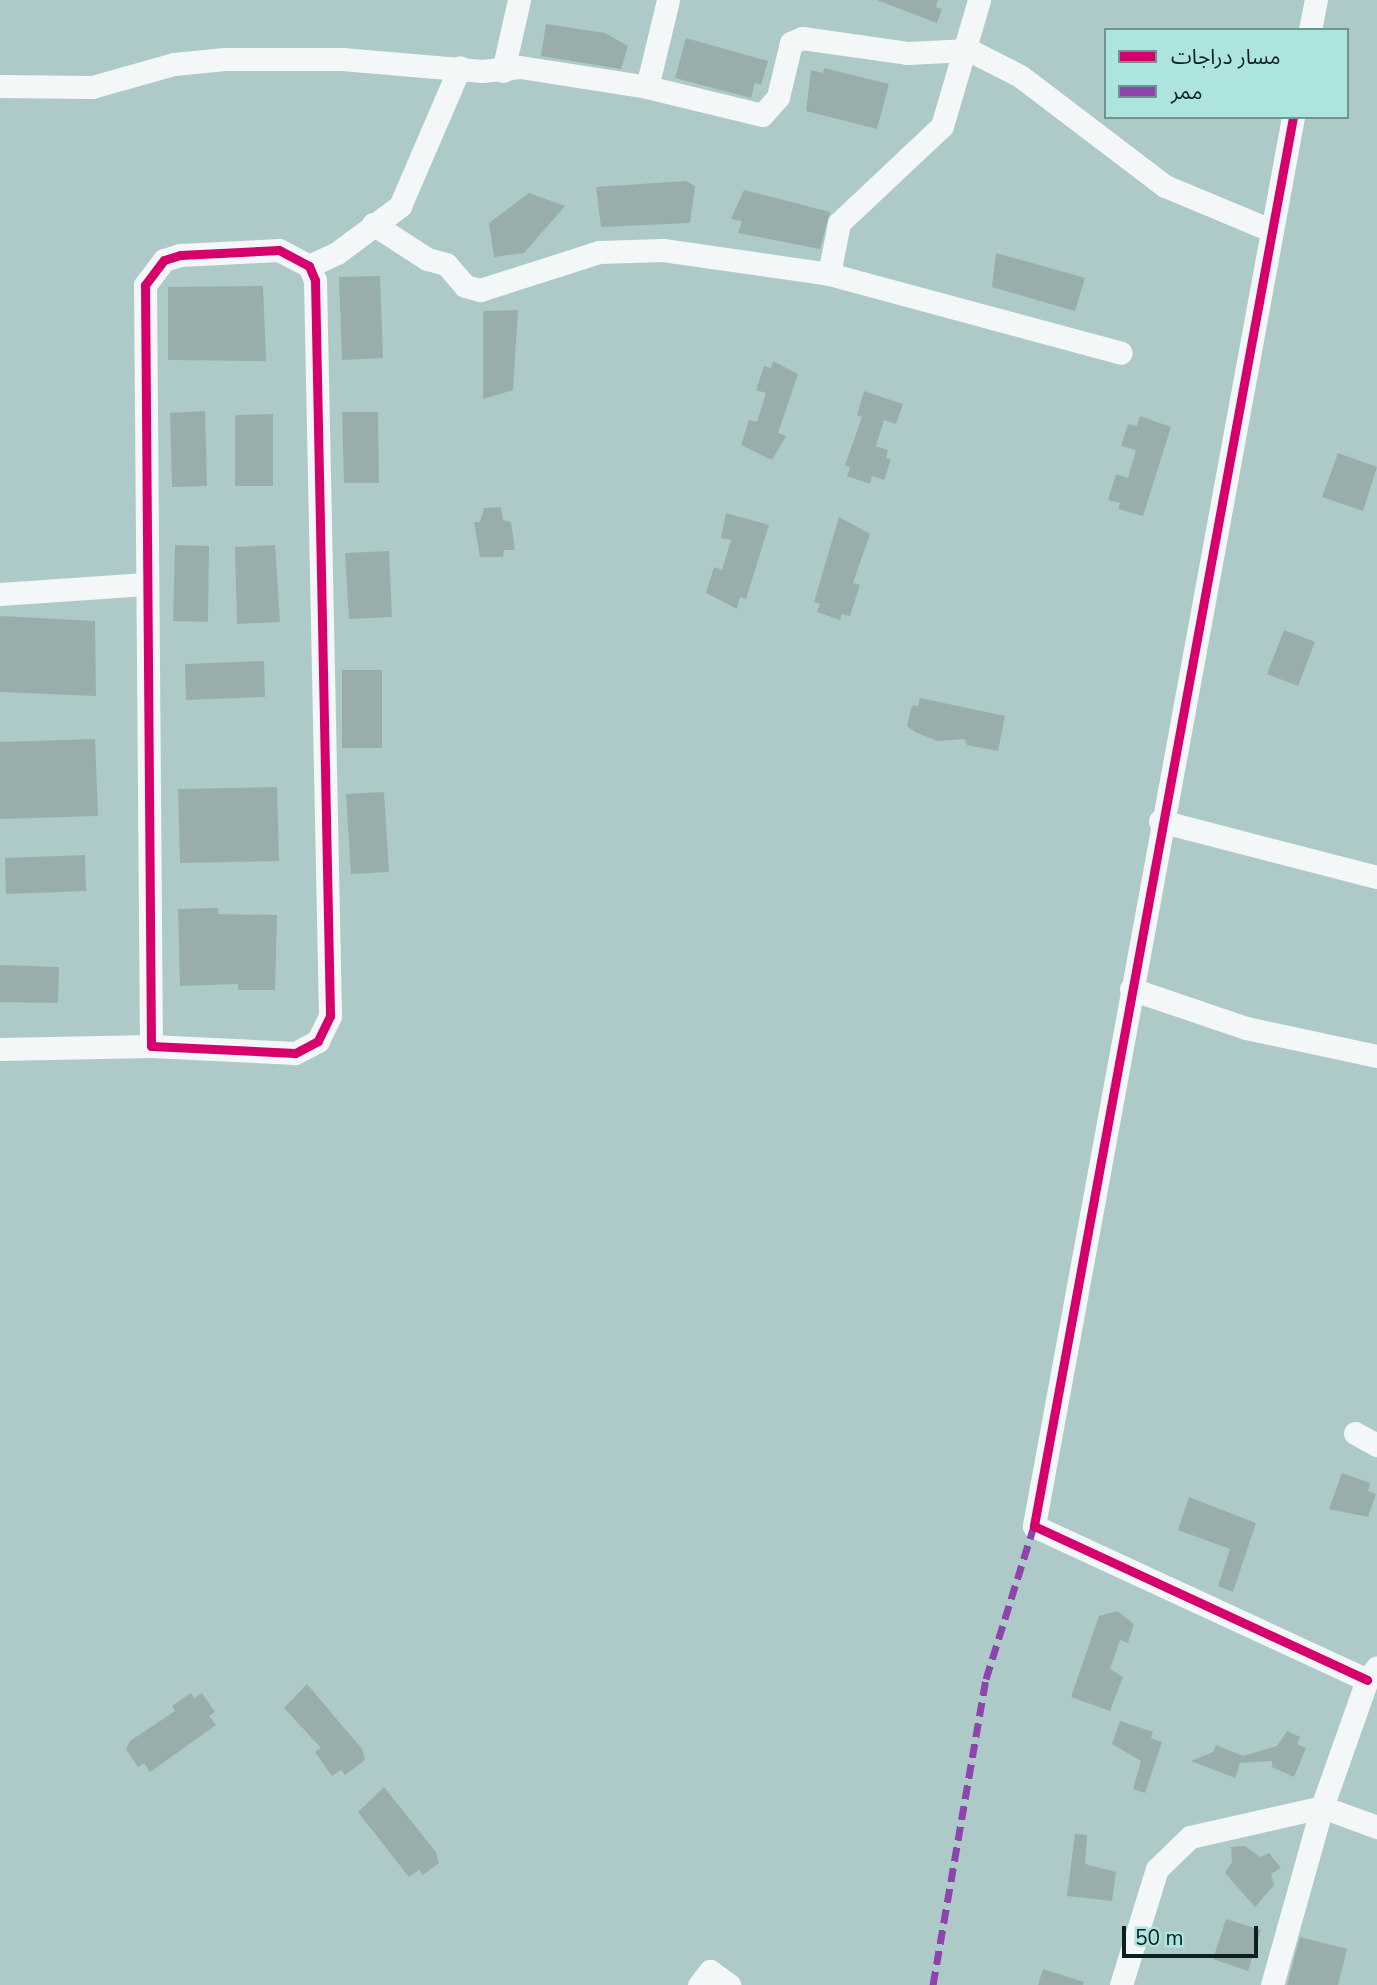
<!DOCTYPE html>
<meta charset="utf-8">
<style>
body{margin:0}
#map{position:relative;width:1377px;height:1985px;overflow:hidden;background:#aecac8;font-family:"Nunito Sans","Noto Sans Arabic",sans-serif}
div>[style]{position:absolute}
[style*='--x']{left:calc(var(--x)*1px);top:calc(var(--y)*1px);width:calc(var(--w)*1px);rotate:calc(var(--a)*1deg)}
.building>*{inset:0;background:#99aeaa}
.minor>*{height:23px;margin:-11.5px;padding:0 11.5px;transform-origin:11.5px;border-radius:11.5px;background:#f3f7f7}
.quiet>*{height:7px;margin-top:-3.5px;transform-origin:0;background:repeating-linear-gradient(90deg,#8e44ad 0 14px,transparent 0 21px)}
.cycleway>*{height:9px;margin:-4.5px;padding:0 4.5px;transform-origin:4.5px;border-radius:4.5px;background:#d6006c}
span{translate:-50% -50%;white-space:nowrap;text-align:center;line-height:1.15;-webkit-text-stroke:5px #aee4df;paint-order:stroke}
.legend{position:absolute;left:1104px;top:28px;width:245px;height:91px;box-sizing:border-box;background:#aee4df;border:2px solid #6d9692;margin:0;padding:9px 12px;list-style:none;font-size:21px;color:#0b201f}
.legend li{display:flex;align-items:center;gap:14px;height:35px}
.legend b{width:35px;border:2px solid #6d9692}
.scale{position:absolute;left:1122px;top:1926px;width:136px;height:32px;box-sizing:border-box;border:4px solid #0b201f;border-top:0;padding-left:9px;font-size:21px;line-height:24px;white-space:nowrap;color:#0b201f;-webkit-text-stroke:5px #aee4df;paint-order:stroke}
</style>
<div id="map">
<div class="building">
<i style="clip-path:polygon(877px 0,938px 0,936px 7px,942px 9px,937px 23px)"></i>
<i style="clip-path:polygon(546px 24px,605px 33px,628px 46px,621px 69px,541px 56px)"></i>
<i style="clip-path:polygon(686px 38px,768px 61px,761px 85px,755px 83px,751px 98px,675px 78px)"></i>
<i style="clip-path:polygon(824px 68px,889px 84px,877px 129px,806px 111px,811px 70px,823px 73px)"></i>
<i style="clip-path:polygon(686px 181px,695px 186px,690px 223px,601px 227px,596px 187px)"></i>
<i style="clip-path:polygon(744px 190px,830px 212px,820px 249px,738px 233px,742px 221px,731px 219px)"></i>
<i style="clip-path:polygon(529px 193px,565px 206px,524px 253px,494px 257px,489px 223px)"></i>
<i style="clip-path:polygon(996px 253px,1085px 278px,1075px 311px,992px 287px)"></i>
<i style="clip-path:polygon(380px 276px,383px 358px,342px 360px,339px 277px)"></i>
<i style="clip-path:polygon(263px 286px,266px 361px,168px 360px,168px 287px)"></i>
<i style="clip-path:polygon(518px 310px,513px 390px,483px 399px,483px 311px)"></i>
<i style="clip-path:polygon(773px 361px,798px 374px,778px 433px,786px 436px,772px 460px,741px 445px,749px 420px,757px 422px,766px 393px,756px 390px,764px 366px,771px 368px)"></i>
<i style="clip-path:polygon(864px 391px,903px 404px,896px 424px,884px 420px,876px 446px,888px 450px,886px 458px,891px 459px,884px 480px,872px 476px,870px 484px,847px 476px,850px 467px,845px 465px,862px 417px,857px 415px)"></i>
<i style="clip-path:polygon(205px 411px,207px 486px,172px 487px,170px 413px)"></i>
<i style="clip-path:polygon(342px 412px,378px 412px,379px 483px,344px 483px)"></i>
<i style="clip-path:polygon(273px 414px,273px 486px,235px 486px,235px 415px)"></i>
<i style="clip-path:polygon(1140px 416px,1171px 427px,1143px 516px,1118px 509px,1120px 503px,1108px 500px,1116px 474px,1128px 478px,1136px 450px,1121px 446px,1128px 424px,1137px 426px)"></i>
<i style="clip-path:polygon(1338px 453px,1377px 467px,1363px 511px,1322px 497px)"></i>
<i style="clip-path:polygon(501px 507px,503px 520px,511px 522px,515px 550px,504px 550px,503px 557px,480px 557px,474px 522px,480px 522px,484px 508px)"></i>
<i style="clip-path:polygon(726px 513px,769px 525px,746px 599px,740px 597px,737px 609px,706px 593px,714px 567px,722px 570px,731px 540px,721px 538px)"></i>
<i style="clip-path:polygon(839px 517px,870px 534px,853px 583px,860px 585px,850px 616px,842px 614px,840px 620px,817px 612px,820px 604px,814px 602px)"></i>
<i style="clip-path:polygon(175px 545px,209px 546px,208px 622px,173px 621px)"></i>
<i style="clip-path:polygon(275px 545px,280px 622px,237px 624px,235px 547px)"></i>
<i style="clip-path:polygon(389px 551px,392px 617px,349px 619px,345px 553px)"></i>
<i style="clip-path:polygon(0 616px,95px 621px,96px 696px,0 692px)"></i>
<i style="clip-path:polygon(1284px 630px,1315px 642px,1298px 686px,1267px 674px)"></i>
<i style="clip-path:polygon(264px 661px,265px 697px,186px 700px,185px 664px)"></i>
<i style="clip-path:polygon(342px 670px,382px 670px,382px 748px,342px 748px)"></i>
<i style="clip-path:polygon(920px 698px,1005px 716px,998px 751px,967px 745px,964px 739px,937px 741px,915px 732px,907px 726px,912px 705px,918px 706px)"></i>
<i style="clip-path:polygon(95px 739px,98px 816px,0 819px,0 742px)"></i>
<i style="clip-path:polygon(277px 787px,279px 861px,180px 863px,178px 789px)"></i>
<i style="clip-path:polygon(384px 792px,389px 872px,351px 874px,346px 794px)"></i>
<i style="clip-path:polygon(85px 855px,86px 891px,6px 894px,5px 858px)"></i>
<i style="clip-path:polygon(218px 908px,219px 914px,277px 915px,275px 990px,238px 990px,238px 984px,180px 986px,178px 909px)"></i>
<i style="clip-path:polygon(0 965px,59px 967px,58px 1003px,0 1002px)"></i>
<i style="clip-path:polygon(1342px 1473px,1370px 1483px,1368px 1491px,1376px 1494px,1368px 1517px,1329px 1509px)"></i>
<i style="clip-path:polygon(1189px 1497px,1256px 1523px,1233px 1592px,1218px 1586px,1230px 1549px,1178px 1530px)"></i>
<i style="clip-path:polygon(1117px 1611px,1134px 1624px,1128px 1643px,1120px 1640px,1110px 1669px,1123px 1677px,1110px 1711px,1071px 1697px,1099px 1616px)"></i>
<i style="clip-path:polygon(307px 1684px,362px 1749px,365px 1760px,345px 1775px,341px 1770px,332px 1776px,315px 1752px,321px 1748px,284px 1708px)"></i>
<i style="clip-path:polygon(191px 1693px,194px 1698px,202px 1693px,215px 1712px,209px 1716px,216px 1725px,150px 1772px,144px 1763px,138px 1767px,126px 1749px,130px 1741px,175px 1711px,172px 1706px)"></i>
<i style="clip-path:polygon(1120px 1721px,1153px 1732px,1151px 1738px,1162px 1742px,1145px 1793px,1133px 1789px,1141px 1761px,1112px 1744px)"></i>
<i style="clip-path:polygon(1287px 1731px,1300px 1737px,1297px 1744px,1306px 1748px,1294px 1777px,1272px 1767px,1272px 1761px,1240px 1763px,1235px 1778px,1191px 1761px,1213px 1752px,1216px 1745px,1243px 1756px,1277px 1746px)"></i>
<i style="clip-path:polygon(384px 1787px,436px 1852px,439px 1863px,423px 1875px,419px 1870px,409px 1877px,358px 1812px)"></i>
<i style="clip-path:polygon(1075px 1834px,1087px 1835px,1085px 1864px,1116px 1872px,1112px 1901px,1067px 1896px)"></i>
<i style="clip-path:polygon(1245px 1846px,1260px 1857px,1269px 1853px,1281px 1868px,1271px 1874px,1274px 1885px,1255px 1907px,1225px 1873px,1232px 1862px,1231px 1847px)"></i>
<i style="clip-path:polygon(1226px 1919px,1261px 1930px,1248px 1971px,1213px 1959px)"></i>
<i style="clip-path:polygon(1300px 1937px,1347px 1949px,1338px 1985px,1287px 1985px)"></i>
<i style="clip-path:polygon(1043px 1969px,1084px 1982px,1083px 1985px,1038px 1985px)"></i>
</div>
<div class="minor">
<i style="--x:1310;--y:30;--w:31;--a:-79"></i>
<i style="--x:503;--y:71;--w:73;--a:-77.3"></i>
<i style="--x:0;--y:86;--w:92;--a:0.6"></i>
<i style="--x:92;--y:87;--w:85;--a:-15.7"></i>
<i style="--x:174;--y:64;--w:51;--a:-5.6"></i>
<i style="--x:225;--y:59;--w:117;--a:0"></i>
<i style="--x:342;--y:59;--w:141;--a:4.9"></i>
<i style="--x:482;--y:71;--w:38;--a:-6"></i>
<i style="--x:520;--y:67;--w:129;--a:8.9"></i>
<i style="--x:647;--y:87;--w:118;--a:13.7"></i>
<i style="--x:762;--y:115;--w:24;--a:-48"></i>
<i style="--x:778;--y:97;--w:56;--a:-76.5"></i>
<i style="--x:791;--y:43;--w:12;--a:-24"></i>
<i style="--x:802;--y:38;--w:106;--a:8.1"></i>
<i style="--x:907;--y:53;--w:62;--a:-2.8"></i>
<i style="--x:969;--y:50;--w:57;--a:27"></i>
<i style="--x:1020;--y:76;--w:182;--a:37.2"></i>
<i style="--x:1165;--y:186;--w:114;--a:22.7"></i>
<i style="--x:647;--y:87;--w:89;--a:-76.4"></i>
<i style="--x:1293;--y:117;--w:1433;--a:100.42"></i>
<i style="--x:1034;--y:1526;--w:367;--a:24.8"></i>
<i style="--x:373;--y:224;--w:64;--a:32.9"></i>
<i style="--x:427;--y:259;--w:20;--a:15"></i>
<i style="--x:446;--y:264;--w:29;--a:49"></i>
<i style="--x:465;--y:286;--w:16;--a:15"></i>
<i style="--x:480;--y:290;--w:125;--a:-17.7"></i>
<i style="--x:599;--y:252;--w:64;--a:-1.8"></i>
<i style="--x:663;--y:250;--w:168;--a:8.2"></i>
<i style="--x:829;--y:274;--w:302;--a:15.1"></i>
<i style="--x:279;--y:250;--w:34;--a:28"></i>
<i style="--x:309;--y:266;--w:15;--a:67"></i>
<i style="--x:315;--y:280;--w:736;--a:88.83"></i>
<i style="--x:330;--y:1016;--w:28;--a:116"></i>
<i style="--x:318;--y:1041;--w:26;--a:152"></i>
<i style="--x:295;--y:1053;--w:144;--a:-177.2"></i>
<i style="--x:151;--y:1046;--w:761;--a:-90.45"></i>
<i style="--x:145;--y:285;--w:31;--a:-53"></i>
<i style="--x:164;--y:260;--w:17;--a:-17"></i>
<i style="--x:180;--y:255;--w:99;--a:-2.9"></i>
<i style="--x:309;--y:266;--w:31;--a:-25"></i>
<i style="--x:337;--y:253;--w:79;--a:-36.7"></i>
<i style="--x:400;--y:206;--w:151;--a:-66.7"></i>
<i style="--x:829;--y:274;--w:52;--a:-78.9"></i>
<i style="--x:839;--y:223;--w:141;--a:-43.3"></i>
<i style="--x:942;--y:126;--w:131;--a:-73.6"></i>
<i style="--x:0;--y:594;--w:146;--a:-3.9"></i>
<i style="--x:1160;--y:821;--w:224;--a:14.5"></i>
<i style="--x:1131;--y:989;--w:121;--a:18.7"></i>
<i style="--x:1246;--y:1028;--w:134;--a:12.1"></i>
<i style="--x:0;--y:1049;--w:151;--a:-1.1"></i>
<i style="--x:1355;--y:1433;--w:25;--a:29"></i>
<i style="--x:699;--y:1985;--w:18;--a:-52"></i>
<i style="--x:710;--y:1971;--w:24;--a:36"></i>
<i style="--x:1121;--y:1985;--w:121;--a:-72.8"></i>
<i style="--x:1157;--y:1869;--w:46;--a:-44.1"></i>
<i style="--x:1190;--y:1837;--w:135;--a:-12.8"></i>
<i style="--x:1322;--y:1807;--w:59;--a:20"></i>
<i style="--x:1272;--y:1985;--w:185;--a:-74.3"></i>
<i style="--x:1322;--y:1807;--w:135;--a:-70.5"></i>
<i style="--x:1367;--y:1680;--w:16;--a:-52"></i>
</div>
<div class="quiet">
<i style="--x:933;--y:1985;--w:311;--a:-80.2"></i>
<i style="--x:986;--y:1679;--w:160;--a:-72.6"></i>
</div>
<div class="cycleway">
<i style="--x:1293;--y:117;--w:1433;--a:100.42"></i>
<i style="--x:1034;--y:1526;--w:367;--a:24.8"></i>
<i style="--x:279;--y:250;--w:34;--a:28"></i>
<i style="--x:309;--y:266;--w:15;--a:67"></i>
<i style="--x:315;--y:280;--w:736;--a:88.83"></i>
<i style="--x:330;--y:1016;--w:28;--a:116"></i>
<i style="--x:318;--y:1041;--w:26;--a:152"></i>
<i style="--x:295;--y:1053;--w:144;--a:-177.2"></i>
<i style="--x:151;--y:1046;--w:761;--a:-90.45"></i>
<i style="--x:145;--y:285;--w:31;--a:-53"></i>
<i style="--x:164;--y:260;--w:17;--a:-17"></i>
<i style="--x:180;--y:255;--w:99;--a:-2.9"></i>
</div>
<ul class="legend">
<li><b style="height:9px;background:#d6006c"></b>مسار دراجات</li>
<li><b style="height:9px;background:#8e44ad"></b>ممر</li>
</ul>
<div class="scale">50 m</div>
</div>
